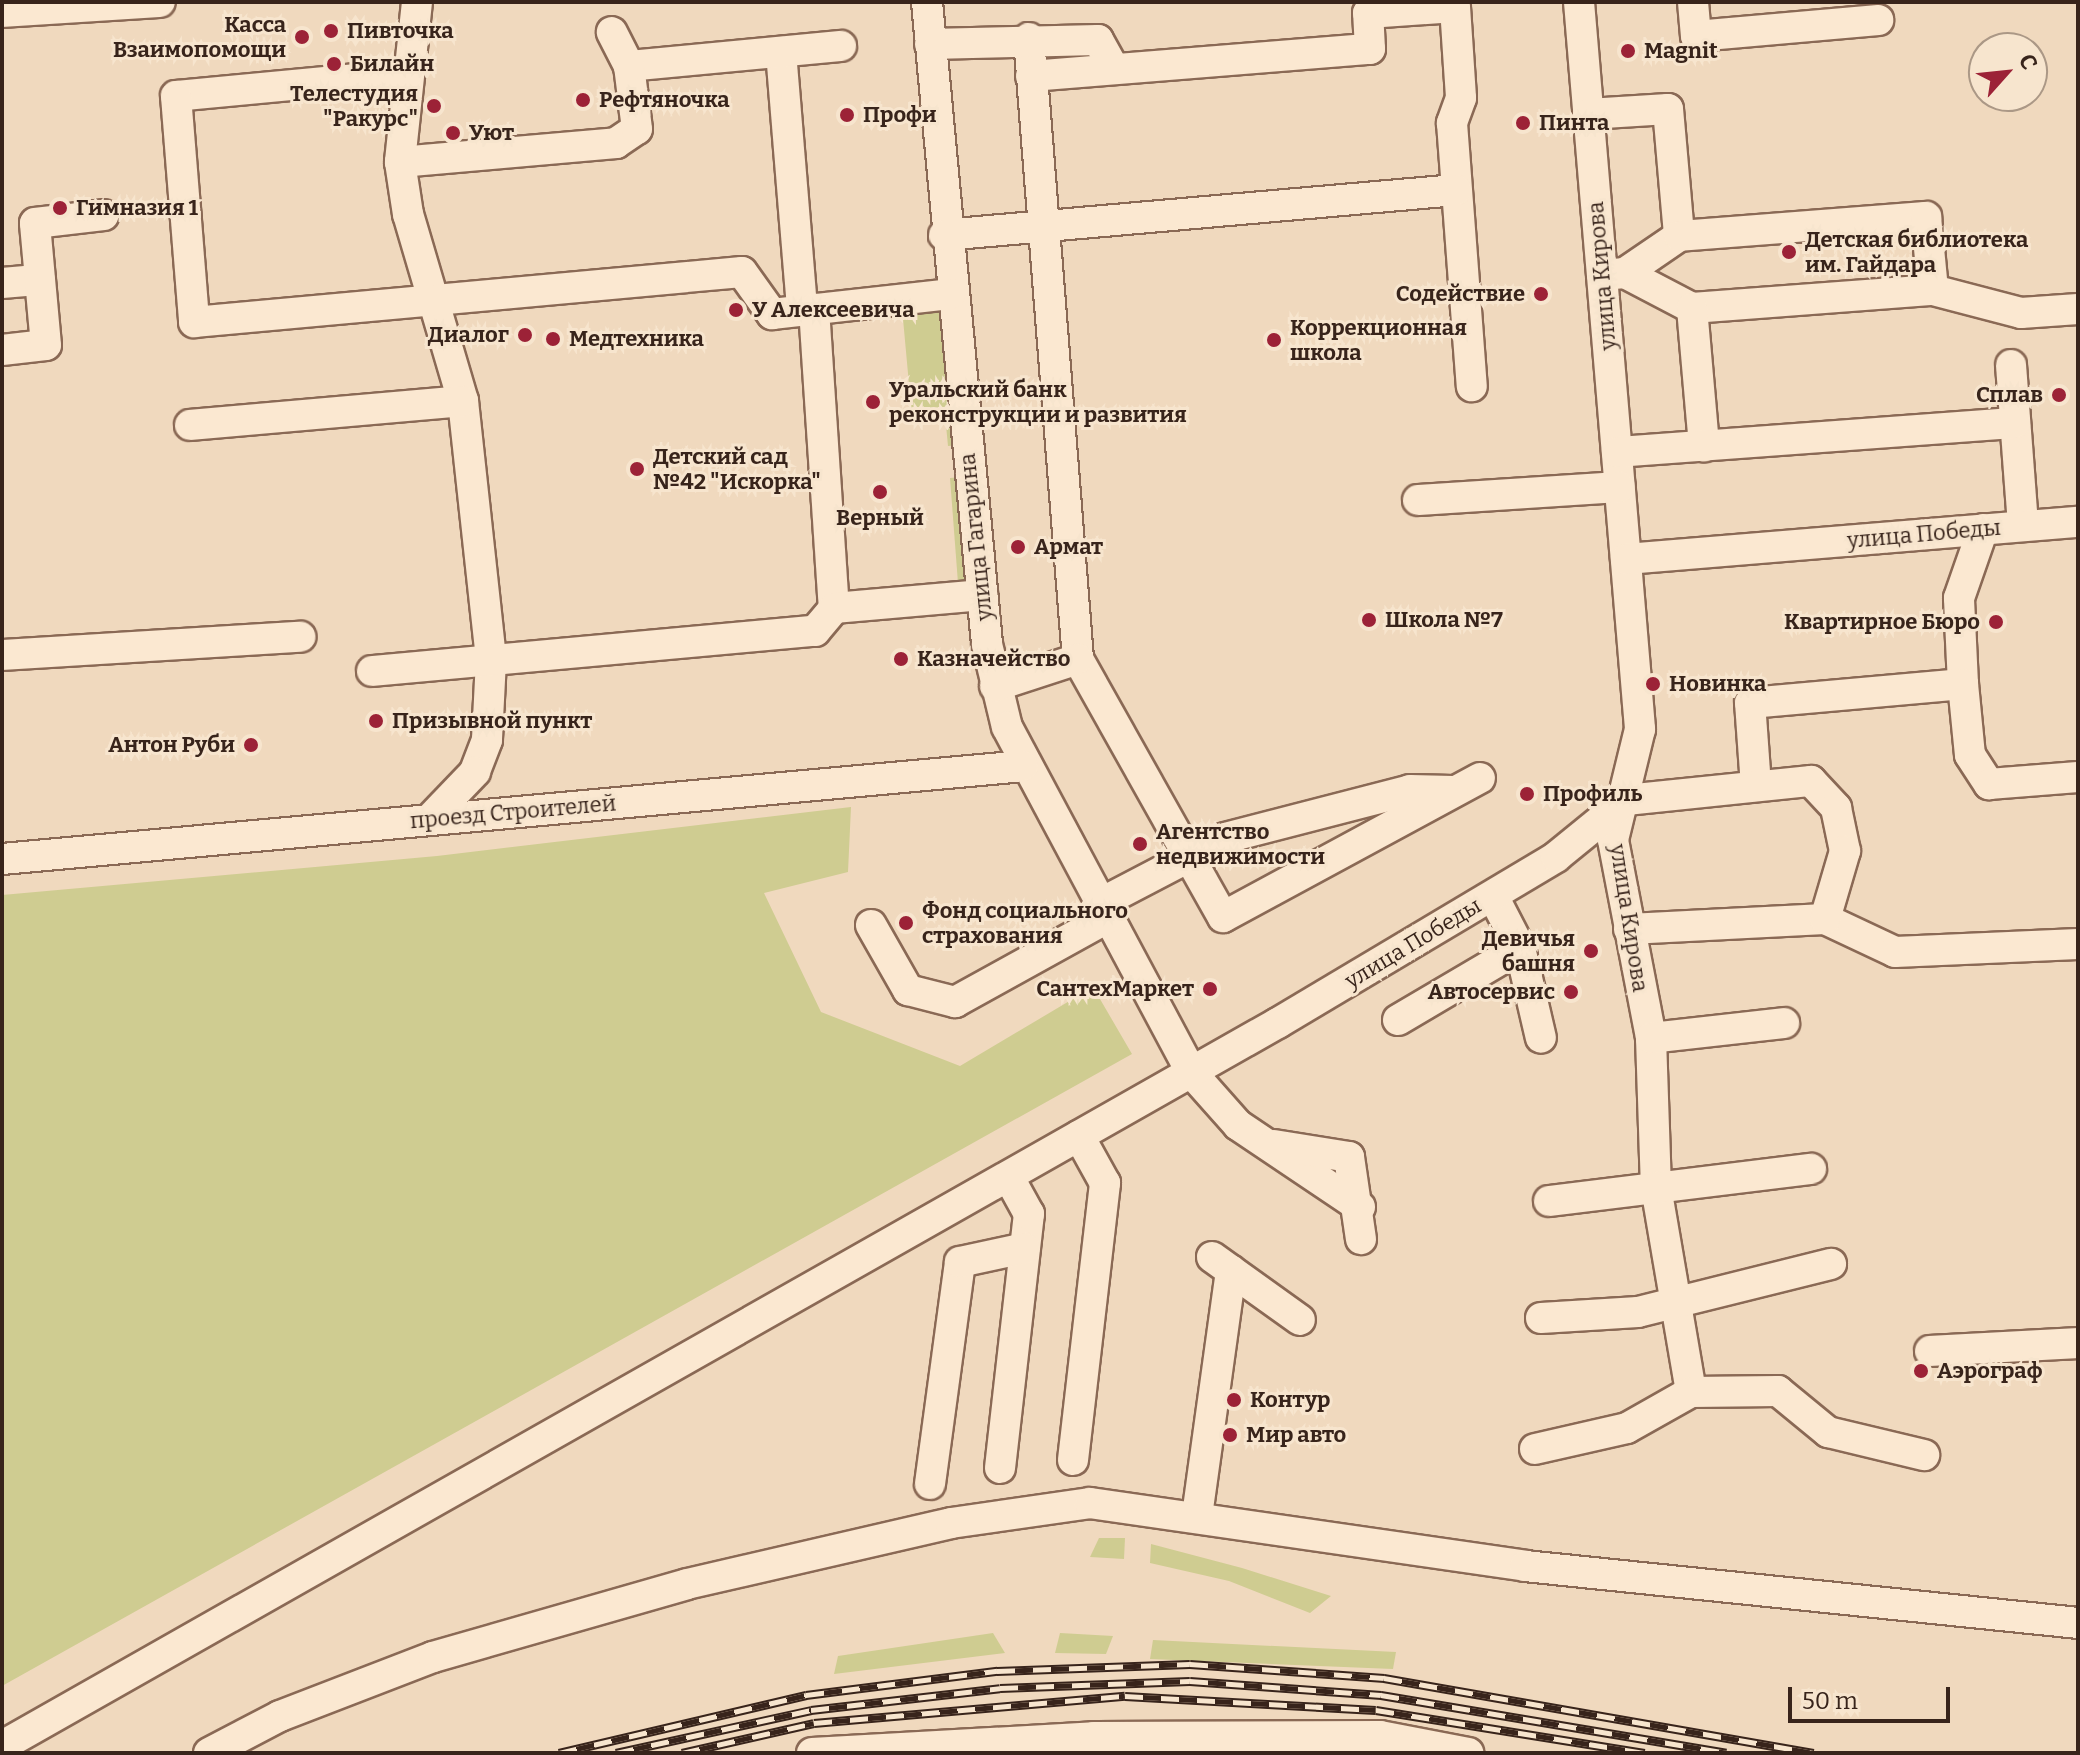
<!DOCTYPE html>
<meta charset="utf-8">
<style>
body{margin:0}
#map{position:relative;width:2080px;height:1755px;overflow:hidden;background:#f0d9be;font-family:Bitter,serif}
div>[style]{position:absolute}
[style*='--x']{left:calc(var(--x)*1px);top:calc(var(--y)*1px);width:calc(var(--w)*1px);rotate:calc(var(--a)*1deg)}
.green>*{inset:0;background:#cfcc91}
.roads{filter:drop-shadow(2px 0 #8a6955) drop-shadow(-2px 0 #8a6955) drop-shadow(0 2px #8a6955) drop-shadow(0 -2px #8a6955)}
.minor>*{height:30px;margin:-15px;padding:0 15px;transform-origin:15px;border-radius:15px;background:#fbe8d1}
.rail>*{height:9px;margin-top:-4.5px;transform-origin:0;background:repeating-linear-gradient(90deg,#f7e5ce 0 18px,#38241b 0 36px);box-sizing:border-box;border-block:2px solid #38241b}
.dots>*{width:22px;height:22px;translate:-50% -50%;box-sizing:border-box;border:4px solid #f7e5ce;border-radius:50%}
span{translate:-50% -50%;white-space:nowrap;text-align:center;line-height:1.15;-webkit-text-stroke:6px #f7e5ce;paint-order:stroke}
.poi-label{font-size:22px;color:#38241b;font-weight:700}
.right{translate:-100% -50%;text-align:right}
.left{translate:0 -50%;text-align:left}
.street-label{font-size:22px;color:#38241b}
.frame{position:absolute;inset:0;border:4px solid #38241b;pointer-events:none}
.north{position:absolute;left:1968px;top:32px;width:80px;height:80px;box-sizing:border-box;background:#f7e5ce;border:2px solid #ab9886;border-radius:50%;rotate:63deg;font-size:22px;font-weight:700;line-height:32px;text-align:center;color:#38241b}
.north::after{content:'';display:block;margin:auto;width:28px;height:36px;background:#9c2237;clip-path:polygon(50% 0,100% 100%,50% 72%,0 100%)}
.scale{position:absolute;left:1788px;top:1687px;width:162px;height:36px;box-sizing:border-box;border:4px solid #38241b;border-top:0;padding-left:10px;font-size:24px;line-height:28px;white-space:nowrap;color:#38241b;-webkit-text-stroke:6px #f7e5ce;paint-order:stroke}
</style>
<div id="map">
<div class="green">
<i style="clip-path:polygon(948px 304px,959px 445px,948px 446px,945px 415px,912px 417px,902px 308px)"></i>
<i style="clip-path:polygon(962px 477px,970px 582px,958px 583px,950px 478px)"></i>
<i style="clip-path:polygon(851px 807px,848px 872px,764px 893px,821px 1012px,960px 1066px,1093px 987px,1132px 1054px,2px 1686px,2px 895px,437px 856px)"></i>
<i style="clip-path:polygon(1099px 1538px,1125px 1538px,1124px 1559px,1090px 1557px)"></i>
<i style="clip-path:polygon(1151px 1544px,1242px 1568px,1331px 1596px,1310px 1613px,1229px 1581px,1150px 1563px)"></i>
<i style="clip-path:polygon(993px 1633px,1005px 1653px,834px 1674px,838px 1656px)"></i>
<i style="clip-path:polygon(1060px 1633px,1113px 1636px,1106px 1654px,1055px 1653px)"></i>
<i style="clip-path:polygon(1153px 1640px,1396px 1652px,1393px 1669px,1150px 1659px)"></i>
</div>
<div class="roads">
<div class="minor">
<i style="--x:417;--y:2;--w:161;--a:96.1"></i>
<i style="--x:400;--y:162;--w:53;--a:81.3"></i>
<i style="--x:408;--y:214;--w:195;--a:73.6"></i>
<i style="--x:463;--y:401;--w:261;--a:83.8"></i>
<i style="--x:491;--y:660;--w:80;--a:92.9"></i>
<i style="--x:487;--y:740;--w:34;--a:111"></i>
<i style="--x:475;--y:772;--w:66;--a:133.8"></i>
<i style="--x:927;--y:2;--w:645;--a:84.66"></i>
<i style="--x:987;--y:644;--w:85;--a:76.5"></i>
<i style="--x:1007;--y:727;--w:391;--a:61.9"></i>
<i style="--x:1191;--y:1072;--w:71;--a:48.4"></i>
<i style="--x:1238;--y:1125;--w:147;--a:33.9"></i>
<i style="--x:1579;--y:2;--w:730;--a:85.2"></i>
<i style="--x:1640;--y:729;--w:114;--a:103.7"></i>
<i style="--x:1613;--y:840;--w:202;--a:79.1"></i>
<i style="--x:1651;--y:1038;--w:149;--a:88.1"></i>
<i style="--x:1656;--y:1187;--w:208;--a:80.3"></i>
<i style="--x:1691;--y:1392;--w:87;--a:-0.7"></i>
<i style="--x:1778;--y:1391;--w:65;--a:39.4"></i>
<i style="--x:1828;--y:1432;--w:99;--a:13.5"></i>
<i style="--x:1693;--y:2;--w:34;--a:85"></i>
<i style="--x:1696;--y:36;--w:183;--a:-5"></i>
<i style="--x:2;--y:12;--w:158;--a:-3.6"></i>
<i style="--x:1029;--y:38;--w:623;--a:85.49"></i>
<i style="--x:1078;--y:659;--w:296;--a:60.7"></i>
<i style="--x:1223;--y:917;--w:292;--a:-28.4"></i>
<i style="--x:930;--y:44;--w:168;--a:-1.4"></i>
<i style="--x:1098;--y:40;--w:33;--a:61"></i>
<i style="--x:781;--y:52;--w:259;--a:85.3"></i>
<i style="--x:629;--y:66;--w:213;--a:-5.4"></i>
<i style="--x:408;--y:74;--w:233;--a:174.6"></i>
<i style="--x:176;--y:96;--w:227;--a:85.4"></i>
<i style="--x:194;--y:322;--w:550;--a:-5.21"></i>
<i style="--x:742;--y:272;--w:52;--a:54.5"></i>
<i style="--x:772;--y:314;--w:179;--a:-6.4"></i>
<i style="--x:1031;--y:76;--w:340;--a:-4.6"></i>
<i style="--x:1370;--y:49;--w:36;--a:-93"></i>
<i style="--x:1368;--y:13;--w:87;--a:-3.9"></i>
<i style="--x:1455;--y:7;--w:91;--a:86.2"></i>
<i style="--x:1461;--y:98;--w:27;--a:110"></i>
<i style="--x:1452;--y:123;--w:264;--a:85.7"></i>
<i style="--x:1588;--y:114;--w:80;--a:-3.6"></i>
<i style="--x:1668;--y:109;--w:127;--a:85"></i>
<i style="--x:400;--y:162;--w:217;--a:-5"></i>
<i style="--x:616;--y:143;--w:25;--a:-34"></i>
<i style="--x:637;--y:129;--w:64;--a:-97.2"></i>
<i style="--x:629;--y:66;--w:38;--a:-117"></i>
<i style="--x:944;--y:235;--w:514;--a:-5.02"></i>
<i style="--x:1625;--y:273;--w:65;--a:-34.4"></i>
<i style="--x:1679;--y:236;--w:248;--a:-4.4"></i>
<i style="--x:1926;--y:217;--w:73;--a:84.5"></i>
<i style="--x:1602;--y:275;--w:23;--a:-5"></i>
<i style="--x:1625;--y:273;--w:76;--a:27.6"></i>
<i style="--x:1692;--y:308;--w:242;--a:-4.3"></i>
<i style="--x:1933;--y:290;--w:91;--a:14.6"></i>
<i style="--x:2021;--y:313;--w:57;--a:-4"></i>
<i style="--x:2;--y:283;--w:38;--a:-5"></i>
<i style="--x:1692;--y:308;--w:139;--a:85"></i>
<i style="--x:814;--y:309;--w:300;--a:86.2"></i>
<i style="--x:2;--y:350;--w:44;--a:-6.5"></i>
<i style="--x:46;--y:345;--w:122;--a:-95.2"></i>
<i style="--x:35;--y:223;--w:69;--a:-6.6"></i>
<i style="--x:2011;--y:365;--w:161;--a:85.7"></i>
<i style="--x:190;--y:425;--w:274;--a:-5"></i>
<i style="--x:1617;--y:452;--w:399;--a:-4.2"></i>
<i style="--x:1418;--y:500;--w:202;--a:-3.7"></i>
<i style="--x:1626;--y:559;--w:454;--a:-4.7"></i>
<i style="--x:2;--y:655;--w:299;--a:-3.5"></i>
<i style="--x:372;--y:671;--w:445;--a:-5.2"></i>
<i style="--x:815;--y:631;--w:30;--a:-50"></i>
<i style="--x:834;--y:608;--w:149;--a:-5"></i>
<i style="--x:1963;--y:684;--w:86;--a:-92.7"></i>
<i style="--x:1959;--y:598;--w:73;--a:-70.8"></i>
<i style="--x:995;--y:686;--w:87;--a:-18"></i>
<i style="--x:1756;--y:786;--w:83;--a:-94.1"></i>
<i style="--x:1750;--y:703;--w:214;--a:-5.1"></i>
<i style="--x:1963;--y:684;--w:71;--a:84.4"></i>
<i style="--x:1970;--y:755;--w:35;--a:57"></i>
<i style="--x:1989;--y:784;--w:89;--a:-4.5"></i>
<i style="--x:2;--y:859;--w:1025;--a:-5.2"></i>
<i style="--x:1493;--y:896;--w:59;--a:62.6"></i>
<i style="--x:1520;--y:948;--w:92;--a:76.9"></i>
<i style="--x:1099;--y:904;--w:142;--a:-27.6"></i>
<i style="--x:1225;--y:838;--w:191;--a:-14.5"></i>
<i style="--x:1410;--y:790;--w:43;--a:1.3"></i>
<i style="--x:871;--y:925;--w:75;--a:60.4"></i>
<i style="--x:908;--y:990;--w:49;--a:14.3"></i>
<i style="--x:955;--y:1002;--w:174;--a:-28.9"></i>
<i style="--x:1629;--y:929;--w:196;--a:-2.9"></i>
<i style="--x:1825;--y:919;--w:77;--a:25.2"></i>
<i style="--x:1895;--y:952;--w:183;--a:-2.5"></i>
<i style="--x:1398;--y:1020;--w:142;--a:-30.5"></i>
<i style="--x:1651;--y:1038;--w:134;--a:-6.4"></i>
<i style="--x:1274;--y:1145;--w:76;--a:9.1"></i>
<i style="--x:1349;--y:1157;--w:83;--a:81.7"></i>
<i style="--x:1549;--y:1201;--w:264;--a:-7"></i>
<i style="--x:1212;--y:1257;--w:108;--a:35.6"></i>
<i style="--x:1541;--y:1318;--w:97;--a:-3.5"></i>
<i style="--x:1638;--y:1312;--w:199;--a:-14"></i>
<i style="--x:1930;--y:1351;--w:148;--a:-3.1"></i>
<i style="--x:1535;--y:1449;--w:94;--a:-12.9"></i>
<i style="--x:1627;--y:1428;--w:73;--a:-29.4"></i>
<i style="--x:1073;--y:1460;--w:279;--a:-83.4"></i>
<i style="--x:1105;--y:1183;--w:54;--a:-119"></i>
<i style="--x:1000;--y:1468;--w:256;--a:-83.5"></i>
<i style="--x:1029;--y:1214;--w:43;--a:-118.9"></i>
<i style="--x:930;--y:1484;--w:224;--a:-82.3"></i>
<i style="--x:960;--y:1262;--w:66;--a:-12.2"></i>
<i style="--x:1197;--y:1516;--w:248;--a:-82.1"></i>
<i style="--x:2;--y:1746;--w:1467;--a:-29.54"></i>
<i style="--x:1278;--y:1023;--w:324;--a:-30.8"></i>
<i style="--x:1556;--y:857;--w:90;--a:-39.2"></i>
<i style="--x:1626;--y:800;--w:186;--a:-5.9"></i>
<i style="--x:1811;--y:781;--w:37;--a:47"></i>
<i style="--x:1836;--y:808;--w:44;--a:78.2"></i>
<i style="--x:1845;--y:851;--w:71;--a:106.4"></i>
<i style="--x:209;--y:1753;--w:80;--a:-27.5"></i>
<i style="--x:280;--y:1716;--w:164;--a:-21.1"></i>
<i style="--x:433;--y:1657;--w:264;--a:-16"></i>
<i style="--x:687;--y:1584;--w:271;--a:-13"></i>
<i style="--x:951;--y:1523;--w:140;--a:-8.2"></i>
<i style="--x:1090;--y:1503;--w:440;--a:8.2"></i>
<i style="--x:1525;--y:1566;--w:556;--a:5.88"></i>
<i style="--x:812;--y:1753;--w:282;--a:-3.2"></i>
<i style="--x:1094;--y:1737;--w:286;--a:-0.2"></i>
<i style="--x:1380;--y:1736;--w:90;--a:10.9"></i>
</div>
</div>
<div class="rail">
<i style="--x:559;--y:1753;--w:254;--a:-13.2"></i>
<i style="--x:806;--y:1695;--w:193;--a:-7.2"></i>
<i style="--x:997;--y:1671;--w:193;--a:-2.1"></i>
<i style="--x:1190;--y:1664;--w:195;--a:4.1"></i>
<i style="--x:1384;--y:1678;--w:436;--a:9.9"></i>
<i style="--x:616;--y:1753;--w:200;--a:-12.4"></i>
<i style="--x:811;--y:1710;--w:190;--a:-6.6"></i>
<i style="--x:1000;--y:1688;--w:190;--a:-2.1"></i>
<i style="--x:1190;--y:1681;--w:192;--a:4.2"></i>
<i style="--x:1381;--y:1695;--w:350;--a:9.5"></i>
<i style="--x:682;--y:1753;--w:135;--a:-12.8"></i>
<i style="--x:814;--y:1723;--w:312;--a:-5"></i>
<i style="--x:1125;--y:1696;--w:251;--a:3.2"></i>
<i style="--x:1376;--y:1710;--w:272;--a:9.1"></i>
</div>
<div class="dots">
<i style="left:331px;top:31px;background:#9c2237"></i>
<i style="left:302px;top:37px;background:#9c2237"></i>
<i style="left:1628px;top:51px;background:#9c2237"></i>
<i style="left:334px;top:64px;background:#9c2237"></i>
<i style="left:583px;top:100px;background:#9c2237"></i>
<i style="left:434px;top:106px;background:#9c2237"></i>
<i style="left:847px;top:115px;background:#9c2237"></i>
<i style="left:1523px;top:123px;background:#9c2237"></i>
<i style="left:453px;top:133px;background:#9c2237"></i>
<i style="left:60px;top:208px;background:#9c2237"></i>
<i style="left:1789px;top:252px;background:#9c2237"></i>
<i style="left:1541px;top:294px;background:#9c2237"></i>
<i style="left:736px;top:310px;background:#9c2237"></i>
<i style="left:525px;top:335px;background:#9c2237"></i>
<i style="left:553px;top:339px;background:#9c2237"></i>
<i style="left:1274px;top:340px;background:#9c2237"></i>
<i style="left:2059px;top:395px;background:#9c2237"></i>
<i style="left:873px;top:402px;background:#9c2237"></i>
<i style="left:637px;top:469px;background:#9c2237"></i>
<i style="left:880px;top:492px;background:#9c2237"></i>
<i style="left:1018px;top:547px;background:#9c2237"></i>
<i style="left:1369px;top:620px;background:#9c2237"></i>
<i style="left:1996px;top:622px;background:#9c2237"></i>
<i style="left:901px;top:659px;background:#9c2237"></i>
<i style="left:1653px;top:684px;background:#9c2237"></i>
<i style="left:376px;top:721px;background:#9c2237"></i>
<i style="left:251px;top:745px;background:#9c2237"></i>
<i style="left:1527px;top:794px;background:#9c2237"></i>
<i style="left:1140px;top:844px;background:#9c2237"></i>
<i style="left:906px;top:923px;background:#9c2237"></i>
<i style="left:1591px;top:951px;background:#9c2237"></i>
<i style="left:1210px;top:989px;background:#9c2237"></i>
<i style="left:1571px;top:992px;background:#9c2237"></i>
<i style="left:1921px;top:1371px;background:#9c2237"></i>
<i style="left:1234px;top:1400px;background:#9c2237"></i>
<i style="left:1230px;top:1435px;background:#9c2237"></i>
</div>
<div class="poi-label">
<span class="right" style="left:286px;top:37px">Касса<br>Взаимопомощи</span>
<span class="left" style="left:347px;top:31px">Пивточка</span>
<span class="left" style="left:1644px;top:51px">Magnit</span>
<span class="left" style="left:350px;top:64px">Билайн</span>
<span class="right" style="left:418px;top:106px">Телестудия<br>"Ракурс"</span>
<span class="left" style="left:599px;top:100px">Рефтяночка</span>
<span class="left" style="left:863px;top:115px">Профи</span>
<span class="left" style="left:1539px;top:123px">Пинта</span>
<span class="left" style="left:469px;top:133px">Уют</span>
<span class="left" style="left:76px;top:208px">Гимназия 1</span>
<span class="left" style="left:1805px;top:252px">Детская библиотека<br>им. Гайдара</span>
<span class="right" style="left:1525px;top:294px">Содействие</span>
<span class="left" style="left:752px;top:310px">У Алексеевича</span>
<span class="left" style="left:1290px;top:340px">Коррекционная<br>школа</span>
<span class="right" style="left:509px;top:335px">Диалог</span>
<span class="left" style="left:569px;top:339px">Медтехника</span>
<span class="left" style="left:889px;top:402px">Уральский банк<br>реконструкции и развития</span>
<span class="right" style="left:2043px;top:395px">Сплав</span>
<span class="left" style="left:653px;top:469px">Детский сад<br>№42 "Искорка"</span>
<span style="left:880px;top:518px">Верный</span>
<span class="left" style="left:1034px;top:547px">Армат</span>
<span class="left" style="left:1385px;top:620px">Школа №7</span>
<span class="right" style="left:1980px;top:622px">Квартирное Бюро</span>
<span class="left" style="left:917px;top:659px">Казначейство</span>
<span class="left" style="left:1669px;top:684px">Новинка</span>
<span class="left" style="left:392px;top:721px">Призывной пункт</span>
<span class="right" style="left:235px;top:745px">Антон Руби</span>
<span class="left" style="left:1543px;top:794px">Профиль</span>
<span class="left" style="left:1156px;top:844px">Агентство<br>недвижимости</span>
<span class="left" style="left:922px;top:923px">Фонд социального<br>страхования</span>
<span class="right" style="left:1575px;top:951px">Девичья<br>башня</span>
<span class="right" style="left:1194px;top:989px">СантехМаркет</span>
<span class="right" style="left:1555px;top:992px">Автосервис</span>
<span class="left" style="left:1937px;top:1371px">Аэрограф</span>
<span class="left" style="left:1250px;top:1400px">Контур</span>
<span class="left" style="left:1246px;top:1435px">Мир авто</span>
</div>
<div class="street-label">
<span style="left:1602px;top:276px;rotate:-95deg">улица Кирова</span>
<span style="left:1924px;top:534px;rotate:-5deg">улица Победы</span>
<span style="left:976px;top:537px;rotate:-96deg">улица Гагарина</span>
<span style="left:513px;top:812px;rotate:-5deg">проезд Строителей</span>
<span style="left:1629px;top:918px;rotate:81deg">улица Кирова</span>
<span style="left:1413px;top:943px;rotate:-31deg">улица Победы</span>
</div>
<div class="frame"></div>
<div class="north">С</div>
<div class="scale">50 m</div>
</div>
